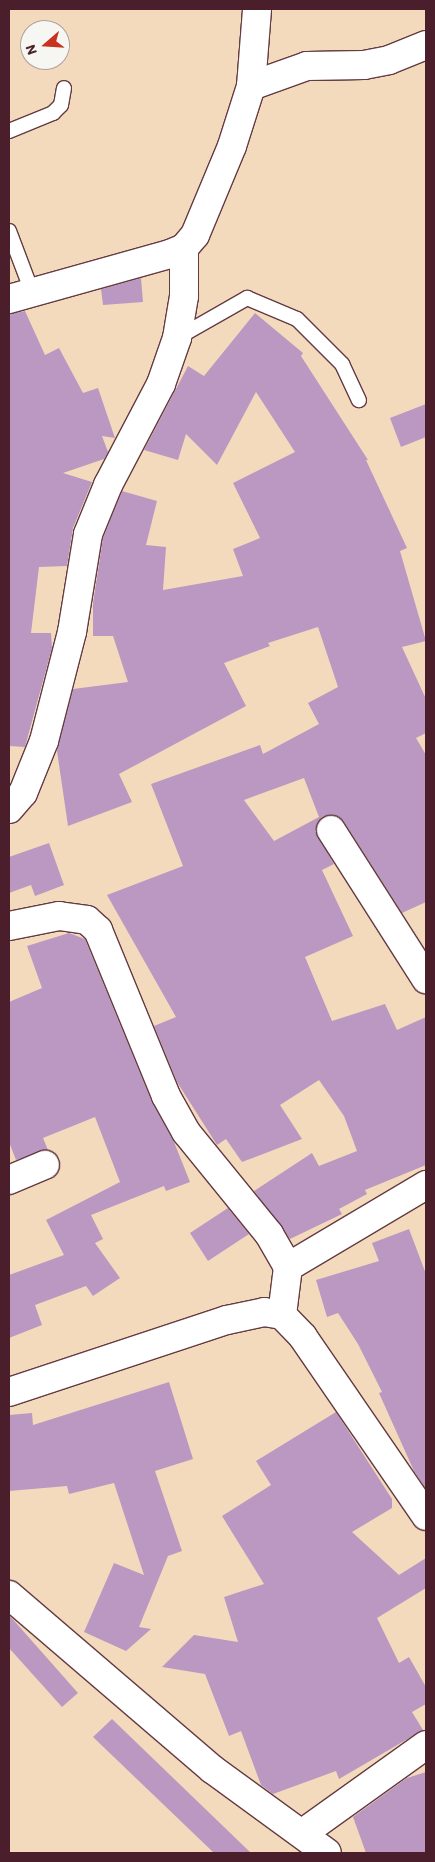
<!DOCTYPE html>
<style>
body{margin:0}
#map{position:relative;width:435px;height:1862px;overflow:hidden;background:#f4dabd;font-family:Itim,sans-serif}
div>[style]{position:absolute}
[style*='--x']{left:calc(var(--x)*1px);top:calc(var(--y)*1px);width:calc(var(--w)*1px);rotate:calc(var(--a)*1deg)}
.building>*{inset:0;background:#ba98c2}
.roads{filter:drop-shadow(1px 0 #643b41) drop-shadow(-1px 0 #643b41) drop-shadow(0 1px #643b41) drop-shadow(0 -1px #643b41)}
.lane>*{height:14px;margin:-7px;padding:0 7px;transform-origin:7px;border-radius:7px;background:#fff}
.street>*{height:28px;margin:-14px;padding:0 14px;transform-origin:14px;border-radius:14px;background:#fff}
span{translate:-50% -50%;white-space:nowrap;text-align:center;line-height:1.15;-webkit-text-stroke:5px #f6f6f2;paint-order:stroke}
.frame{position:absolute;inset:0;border:10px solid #4a1f2b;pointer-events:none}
.north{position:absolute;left:20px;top:20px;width:50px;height:50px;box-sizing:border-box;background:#f6f6f2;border:1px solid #b1a0a2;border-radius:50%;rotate:251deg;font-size:14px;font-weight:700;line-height:20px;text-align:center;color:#4a1f2b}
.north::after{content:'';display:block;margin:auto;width:18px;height:22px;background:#c8321e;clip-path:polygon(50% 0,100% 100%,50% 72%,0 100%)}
</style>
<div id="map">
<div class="building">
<i style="clip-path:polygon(141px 278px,143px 302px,103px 305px,101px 289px)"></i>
<i style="clip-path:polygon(25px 311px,45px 355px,59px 348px,83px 393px,98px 388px,115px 438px,102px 436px,108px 452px,104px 459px,63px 473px,92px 482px,73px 528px,67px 566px,39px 567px,31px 633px,51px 633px,52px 648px,25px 747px,9px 746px,9px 314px)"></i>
<i style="clip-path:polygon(evenodd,255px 313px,303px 353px,301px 356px,368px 460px,366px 460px,407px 548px,400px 551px,426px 641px,402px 647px,426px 699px,426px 733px,416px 738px,426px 755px,426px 902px,402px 913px,344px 822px,338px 816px,323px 817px,315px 831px,334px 864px,322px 870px,353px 936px,305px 957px,332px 1021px,385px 1004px,397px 1030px,426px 1017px,426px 1165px,365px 1190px,367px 1194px,339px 1209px,342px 1214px,290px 1239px,254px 1191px,312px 1153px,319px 1166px,357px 1151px,344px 1116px,319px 1080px,280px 1105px,302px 1139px,242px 1162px,226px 1139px,217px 1145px,177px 1082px,154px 1026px,176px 1017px,107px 895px,183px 866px,151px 784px,260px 745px,263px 754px,319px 724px,308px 703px,338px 687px,318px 627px,268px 643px,270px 646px,224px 663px,246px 706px,119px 774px,132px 802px,68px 826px,57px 751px,73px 689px,128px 682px,113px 636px,93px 636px,93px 603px,103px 538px,122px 491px,157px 501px,146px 545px,166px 547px,163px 590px,243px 576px,233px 549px,260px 538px,233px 483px,295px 452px,256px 392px,217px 465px,186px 434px,178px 460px,144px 450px,188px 366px,204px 376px,255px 313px,304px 778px,319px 817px,274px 841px,244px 800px,304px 778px)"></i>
<i style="clip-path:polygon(426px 404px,426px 437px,401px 447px,390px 418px)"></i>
<i style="clip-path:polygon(49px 843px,64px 885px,35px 896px,31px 885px,9px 893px,9px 857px)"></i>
<i style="clip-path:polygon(69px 933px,85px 939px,152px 1102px,174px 1142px,190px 1182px,166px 1191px,164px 1186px,91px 1215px,103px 1239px,95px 1243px,120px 1278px,93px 1296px,86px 1286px,35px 1305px,42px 1325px,9px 1338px,9px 1275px,64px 1255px,46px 1220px,120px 1182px,95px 1117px,43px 1138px,48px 1150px,16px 1160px,9px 1142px,9px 1002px,42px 988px,27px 946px)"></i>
<i style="clip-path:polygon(228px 1208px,249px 1234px,208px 1261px,190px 1233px)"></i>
<i style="clip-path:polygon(409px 1229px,426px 1274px,426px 1489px,414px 1471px,379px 1393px,382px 1392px,358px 1344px,338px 1313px,327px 1317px,316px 1280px,379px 1261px,372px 1243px)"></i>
<i style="clip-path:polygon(169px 1382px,193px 1459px,155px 1471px,182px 1551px,168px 1556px,139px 1627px,151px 1629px,126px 1651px,84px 1632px,114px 1563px,144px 1575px,114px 1483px,69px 1494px,67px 1486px,9px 1491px,9px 1415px,32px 1413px,33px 1425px)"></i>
<i style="clip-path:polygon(336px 1412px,392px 1499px,392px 1508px,352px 1532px,399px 1575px,426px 1558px,426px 1588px,377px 1618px,399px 1663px,409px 1657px,426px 1687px,426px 1704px,412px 1712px,423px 1730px,339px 1779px,336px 1771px,273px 1794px,261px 1785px,241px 1731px,229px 1736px,205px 1674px,162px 1667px,194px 1635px,238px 1642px,224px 1597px,264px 1584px,222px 1516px,271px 1485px,256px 1461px)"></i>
<i style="clip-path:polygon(9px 1615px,78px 1693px,62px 1707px,9px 1648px)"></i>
<i style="clip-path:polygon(112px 1719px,251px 1853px,214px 1853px,93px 1737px)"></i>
<i style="clip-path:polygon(426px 1772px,426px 1853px,366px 1853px,353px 1817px,407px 1778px)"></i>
</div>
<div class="roads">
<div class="lane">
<i style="--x:9;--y:131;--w:48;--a:-22.2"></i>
<i style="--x:53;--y:113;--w:11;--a:-45"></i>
<i style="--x:61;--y:105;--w:17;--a:-80"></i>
<i style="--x:9;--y:231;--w:65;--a:69.3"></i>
<i style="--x:177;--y:338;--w:81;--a:-29.7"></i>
<i style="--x:247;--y:298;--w:54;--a:22.8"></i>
<i style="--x:297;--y:319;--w:64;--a:45"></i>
<i style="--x:342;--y:364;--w:40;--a:65"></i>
</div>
<div class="street">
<i style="--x:251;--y:86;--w:59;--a:-19.7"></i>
<i style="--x:307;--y:66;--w:57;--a:-1"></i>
<i style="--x:364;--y:65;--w:25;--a:-11"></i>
<i style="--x:389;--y:60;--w:40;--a:-22"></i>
<i style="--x:9;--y:299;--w:167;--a:-15.6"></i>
<i style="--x:170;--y:254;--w:15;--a:-23"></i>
<i style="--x:184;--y:248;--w:17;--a:-50"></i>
<i style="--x:195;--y:235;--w:96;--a:-67.4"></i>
<i style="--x:232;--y:146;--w:63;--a:-72.4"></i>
<i style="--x:251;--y:86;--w:77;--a:-85.5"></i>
<i style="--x:9;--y:809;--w:21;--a:-49"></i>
<i style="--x:23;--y:793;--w:56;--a:-68"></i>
<i style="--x:44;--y:741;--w:113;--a:-75.6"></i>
<i style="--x:72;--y:632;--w:99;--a:-80.7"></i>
<i style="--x:88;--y:534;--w:53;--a:-67.8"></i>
<i style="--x:108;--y:485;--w:114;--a:-62.3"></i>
<i style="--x:161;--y:384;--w:49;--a:-70.8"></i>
<i style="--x:177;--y:338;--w:43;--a:-80.5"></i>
<i style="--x:184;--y:296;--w:48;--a:-90"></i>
<i style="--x:331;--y:830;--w:177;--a:57.5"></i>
<i style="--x:9;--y:926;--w:51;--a:-11.3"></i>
<i style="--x:59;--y:916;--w:28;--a:8"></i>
<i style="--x:87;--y:920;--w:15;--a:42"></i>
<i style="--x:98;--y:930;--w:179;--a:67.7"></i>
<i style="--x:166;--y:1096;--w:41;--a:60.9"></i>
<i style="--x:186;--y:1132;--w:132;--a:50.9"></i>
<i style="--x:269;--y:1234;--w:38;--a:60"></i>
<i style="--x:288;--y:1267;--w:48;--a:97.1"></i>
<i style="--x:9;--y:1180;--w:39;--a:-23"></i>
<i style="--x:288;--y:1267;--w:161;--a:-30.7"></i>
<i style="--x:9;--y:1392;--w:230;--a:-18.3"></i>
<i style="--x:227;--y:1320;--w:38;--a:-12"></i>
<i style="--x:264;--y:1312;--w:18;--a:9"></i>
<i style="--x:282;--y:1315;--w:30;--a:46"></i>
<i style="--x:303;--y:1337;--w:217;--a:55.5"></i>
<i style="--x:9;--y:1595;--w:267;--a:40.6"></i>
<i style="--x:212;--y:1769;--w:142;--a:36.1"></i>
<i style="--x:303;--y:1833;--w:151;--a:-35.6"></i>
</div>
</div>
<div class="frame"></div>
<div class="north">N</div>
</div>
